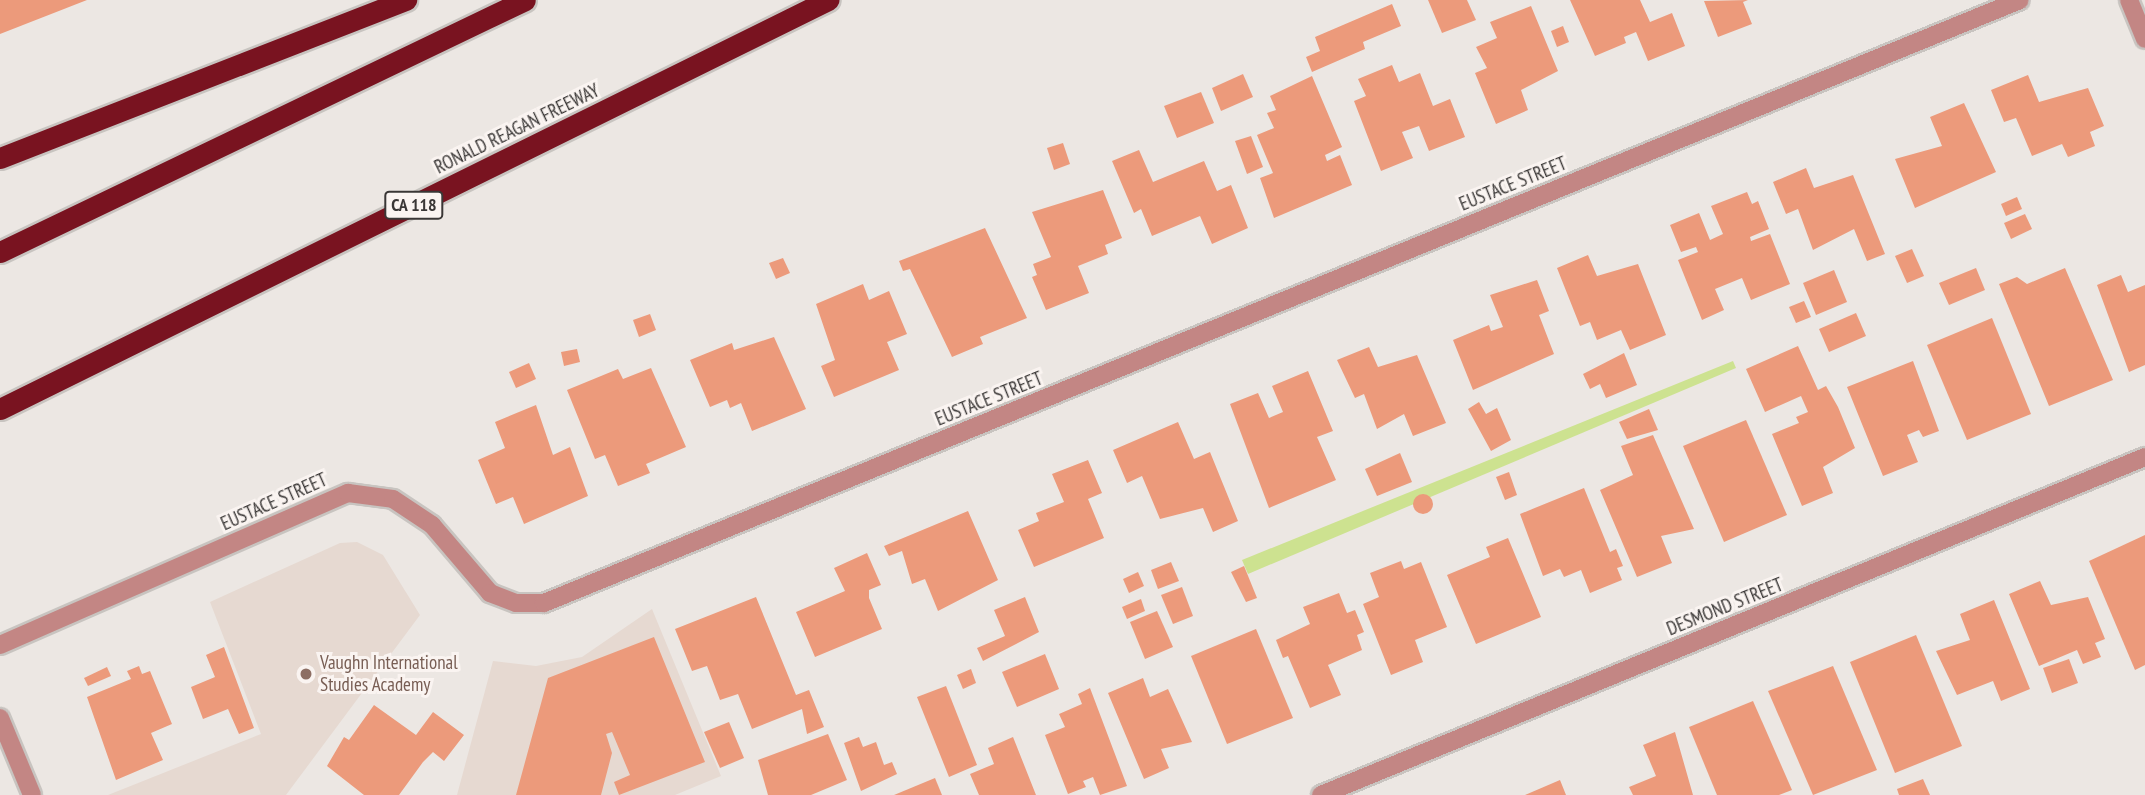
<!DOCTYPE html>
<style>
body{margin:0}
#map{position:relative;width:2145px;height:795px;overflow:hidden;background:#ece7e3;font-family:"PT Sans Narrow",sans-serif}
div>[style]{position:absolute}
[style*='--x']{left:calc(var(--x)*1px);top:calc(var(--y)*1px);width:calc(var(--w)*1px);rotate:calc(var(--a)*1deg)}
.built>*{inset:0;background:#e6d9d1}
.green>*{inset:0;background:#cde290}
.building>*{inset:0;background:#ec9a7b}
.round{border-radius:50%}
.roads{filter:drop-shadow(2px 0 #c8c4c0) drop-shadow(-2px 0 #c8c4c0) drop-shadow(0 2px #c8c4c0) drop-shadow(0 -2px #c8c4c0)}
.minor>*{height:18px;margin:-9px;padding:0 9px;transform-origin:9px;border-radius:9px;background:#c38684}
.highway>*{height:21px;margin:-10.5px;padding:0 10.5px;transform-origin:10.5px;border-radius:10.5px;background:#791320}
.dots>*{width:19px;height:19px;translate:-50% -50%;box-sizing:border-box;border:4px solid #faf4f1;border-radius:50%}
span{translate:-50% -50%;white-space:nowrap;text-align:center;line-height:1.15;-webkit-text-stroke:6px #faf4f1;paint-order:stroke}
.shield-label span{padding:2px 5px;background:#faf4f1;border:2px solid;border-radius:5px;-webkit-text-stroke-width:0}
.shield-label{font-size:18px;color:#3a3736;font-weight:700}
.street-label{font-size:19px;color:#3a3736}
.education-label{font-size:19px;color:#785e54}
.left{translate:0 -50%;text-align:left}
</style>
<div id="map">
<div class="built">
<i style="clip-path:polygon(357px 542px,383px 555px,420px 615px,286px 795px,108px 795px,261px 734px,210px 602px,340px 543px)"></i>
<i style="clip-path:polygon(652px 609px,721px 776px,675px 795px,457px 795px,493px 661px,536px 666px,582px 657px)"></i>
</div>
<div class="green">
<i style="clip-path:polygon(1733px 361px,1736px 368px,1248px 574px,1242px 560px)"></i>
</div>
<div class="building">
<i style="clip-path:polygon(0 0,87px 0,0 34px)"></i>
<i style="clip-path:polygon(1428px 0,1467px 0,1476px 20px,1442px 33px)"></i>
<i style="clip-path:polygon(1570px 0,1640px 0,1650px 22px,1672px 13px,1685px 46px,1648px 61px,1636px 32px,1624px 37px,1626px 43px,1595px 56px)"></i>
<i style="clip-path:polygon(1748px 0,1743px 2px,1752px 24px,1718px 37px,1704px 1px)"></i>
<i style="clip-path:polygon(1392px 4px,1401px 26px,1363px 42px,1365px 49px,1312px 72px,1306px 57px,1320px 51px,1315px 37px)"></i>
<i style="clip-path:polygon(1531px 6px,1558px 71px,1521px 90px,1528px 110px,1496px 124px,1475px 73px,1487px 68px,1476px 47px,1497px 38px,1490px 22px)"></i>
<i style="clip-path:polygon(1563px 26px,1569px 42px,1557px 47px,1551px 31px)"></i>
<i style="clip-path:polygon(1392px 65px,1399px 82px,1420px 73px,1433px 106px,1450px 99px,1465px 137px,1429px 151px,1419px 126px,1402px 132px,1413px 158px,1381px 171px,1354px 101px,1366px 96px,1358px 79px)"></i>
<i style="clip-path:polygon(1243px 74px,1253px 97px,1221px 111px,1212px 88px)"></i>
<i style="clip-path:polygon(2028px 75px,2039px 102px,2088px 88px,2104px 126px,2090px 132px,2095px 146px,2068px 157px,2062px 144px,2032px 156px,2016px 118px,2004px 122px,1991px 90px)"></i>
<i style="clip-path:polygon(1312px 76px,1342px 147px,1325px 155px,1327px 161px,1340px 155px,1352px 185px,1274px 218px,1260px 178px,1273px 173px,1257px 135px,1274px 128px,1267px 113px,1276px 110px,1270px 96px)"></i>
<i style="clip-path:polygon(1201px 92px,1214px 123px,1177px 138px,1164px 106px)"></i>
<i style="clip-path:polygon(1964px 103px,1996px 172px,1915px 208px,1895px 159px,1942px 146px,1930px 117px)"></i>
<i style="clip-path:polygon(1251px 136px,1263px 167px,1247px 174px,1235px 141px)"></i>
<i style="clip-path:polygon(1063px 143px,1070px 164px,1054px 170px,1047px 148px)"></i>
<i style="clip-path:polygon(1139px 150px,1153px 182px,1204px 161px,1217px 191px,1231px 185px,1248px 228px,1212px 244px,1200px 216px,1152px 236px,1141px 209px,1134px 213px,1112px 161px)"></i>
<i style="clip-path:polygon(1806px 168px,1814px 188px,1853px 175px,1885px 254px,1867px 261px,1854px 229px,1813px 250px,1798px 209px,1786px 214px,1773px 182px)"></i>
<i style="clip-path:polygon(1103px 190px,1122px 238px,1105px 245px,1108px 254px,1078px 266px,1089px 293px,1046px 310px,1032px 277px,1037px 275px,1033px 264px,1051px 257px,1032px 212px)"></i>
<i style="clip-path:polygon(1747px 192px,1752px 204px,1758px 201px,1769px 229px,1750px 237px,1751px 241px,1770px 234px,1790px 284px,1751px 300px,1742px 278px,1715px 289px,1724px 310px,1702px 320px,1678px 260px,1698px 252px,1696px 247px,1681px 252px,1670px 225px,1699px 213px,1710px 240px,1723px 234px,1711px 206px)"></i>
<i style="clip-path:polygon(2017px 197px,2022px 209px,2006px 216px,2001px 204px)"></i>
<i style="clip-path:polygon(2025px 214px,2032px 229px,2011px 239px,2004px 223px)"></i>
<i style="clip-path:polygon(985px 228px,1027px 318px,980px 337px,983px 344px,952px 357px,910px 269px,903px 271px,899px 261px)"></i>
<i style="clip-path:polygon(1912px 249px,1924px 276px,1907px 283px,1895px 256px)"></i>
<i style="clip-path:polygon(1588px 255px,1597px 276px,1638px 264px,1666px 335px,1630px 350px,1621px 330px,1597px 340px,1590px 322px,1580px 326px,1557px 268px)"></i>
<i style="clip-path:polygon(783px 258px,790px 273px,776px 279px,769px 263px)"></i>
<i style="clip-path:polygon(1976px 268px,1985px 290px,1949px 305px,1939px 283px)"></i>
<i style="clip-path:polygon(2065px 268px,2113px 380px,2049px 406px,1999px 284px,2017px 277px,2027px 284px)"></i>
<i style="clip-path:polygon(1834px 270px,1847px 302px,1816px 315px,1803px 283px)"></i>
<i style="clip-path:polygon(2121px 275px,2128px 292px,2145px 285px,2145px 365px,2129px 372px,2097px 285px)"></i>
<i style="clip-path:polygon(1537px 280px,1549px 311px,1539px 315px,1554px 354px,1473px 390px,1453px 340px,1489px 325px,1491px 331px,1503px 327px,1490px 295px)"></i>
<i style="clip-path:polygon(863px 284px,869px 300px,889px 291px,907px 334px,887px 342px,899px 370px,834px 397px,821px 366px,835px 360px,816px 304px)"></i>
<i style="clip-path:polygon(1804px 301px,1811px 317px,1796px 323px,1789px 307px)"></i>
<i style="clip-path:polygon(1856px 313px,1866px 336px,1829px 352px,1819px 329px)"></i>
<i style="clip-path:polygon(650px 314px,656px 330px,639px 337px,633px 320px)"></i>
<i style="clip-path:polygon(1992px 318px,2031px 414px,1967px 440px,1927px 345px)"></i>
<i style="clip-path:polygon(774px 337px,806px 409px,752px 431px,741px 403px,730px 408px,727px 400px,710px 407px,690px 360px,732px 343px,734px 350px)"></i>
<i style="clip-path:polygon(1798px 346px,1818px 390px,1826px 386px,1838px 407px,1855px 448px,1823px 467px,1833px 493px,1802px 506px,1772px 434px,1799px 423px,1796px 417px,1808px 412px,1801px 396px,1765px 412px,1746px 369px)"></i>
<i style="clip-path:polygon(1369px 347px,1378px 367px,1417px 355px,1446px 423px,1413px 436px,1404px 414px,1377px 429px,1364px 394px,1355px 398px,1337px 360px)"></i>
<i style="clip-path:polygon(577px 349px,580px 362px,564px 366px,561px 352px)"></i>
<i style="clip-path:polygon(1624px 353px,1637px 385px,1606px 398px,1600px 384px,1590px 389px,1583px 374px)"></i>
<i style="clip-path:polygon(1913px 361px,1939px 431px,1923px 437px,1919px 430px,1907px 435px,1918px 462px,1883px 476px,1847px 387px)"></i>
<i style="clip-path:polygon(529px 363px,536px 379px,516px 388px,509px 372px)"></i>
<i style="clip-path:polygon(651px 368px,686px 447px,646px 464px,650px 473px,618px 486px,605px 455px,595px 459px,567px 390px,618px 369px,623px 379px)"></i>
<i style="clip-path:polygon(1308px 371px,1333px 431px,1317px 437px,1336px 480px,1269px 508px,1230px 404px,1258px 393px,1269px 418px,1283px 412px,1272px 386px)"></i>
<i style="clip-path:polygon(1479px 402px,1486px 414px,1497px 408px,1511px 440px,1491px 451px,1468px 409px)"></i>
<i style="clip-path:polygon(536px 405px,553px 455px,570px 447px,588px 496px,524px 524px,513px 497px,496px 504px,478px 460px,505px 448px,495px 422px)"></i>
<i style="clip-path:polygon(1649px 409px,1658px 430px,1627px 439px,1619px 422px)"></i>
<i style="clip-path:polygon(1746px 420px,1787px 515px,1724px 542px,1683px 446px)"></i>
<i style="clip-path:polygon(1178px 422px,1194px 459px,1210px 452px,1238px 521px,1213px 532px,1203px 508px,1160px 519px,1142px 476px,1127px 483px,1113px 450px)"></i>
<i style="clip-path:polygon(1653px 435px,1694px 529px,1661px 536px,1672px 563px,1637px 577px,1600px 490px,1633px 475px,1621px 446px)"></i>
<i style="clip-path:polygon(1400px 453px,1412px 482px,1377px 496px,1365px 469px)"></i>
<i style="clip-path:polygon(1088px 460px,1102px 493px,1088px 499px,1104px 538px,1034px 567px,1018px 530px,1039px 521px,1036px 513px,1064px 502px,1052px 474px)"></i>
<i style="clip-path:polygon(1509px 472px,1517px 495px,1505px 500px,1496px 477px)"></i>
<i style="clip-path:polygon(1584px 488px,1610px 552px,1616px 549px,1623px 566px,1617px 568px,1622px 580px,1590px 593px,1581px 570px,1564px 577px,1560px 569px,1543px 576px,1520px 514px)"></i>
<i class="round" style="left:1413px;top:494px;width:20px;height:20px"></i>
<i style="clip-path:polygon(968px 511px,998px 580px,938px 611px,925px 579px,912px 584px,902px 551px,889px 556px,884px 546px)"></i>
<i style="clip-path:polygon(2145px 535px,2145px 665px,2135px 670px,2089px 561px)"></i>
<i style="clip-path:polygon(1508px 538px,1541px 617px,1476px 644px,1447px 575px,1490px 557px,1486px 547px)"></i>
<i style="clip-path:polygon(867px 553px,881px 585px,869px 590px,869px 598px,882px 629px,815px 657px,796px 612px,845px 591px,834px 568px)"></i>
<i style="clip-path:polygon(1401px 561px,1404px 569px,1421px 562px,1447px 627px,1415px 640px,1423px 662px,1391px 675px,1363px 604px,1379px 597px,1370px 573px)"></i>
<i style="clip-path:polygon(1171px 562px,1179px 581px,1158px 589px,1151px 570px)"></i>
<i style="clip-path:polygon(1244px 566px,1257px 598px,1246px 602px,1231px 572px)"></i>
<i style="clip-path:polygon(1138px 572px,1144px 586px,1129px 593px,1123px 579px)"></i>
<i style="clip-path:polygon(2040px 581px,2051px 605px,2088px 597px,2105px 639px,2095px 643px,2101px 657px,2083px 664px,2077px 650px,2039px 666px,2009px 594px)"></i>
<i style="clip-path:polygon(1182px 587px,1193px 616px,1173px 624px,1161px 595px)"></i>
<i style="clip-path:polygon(1339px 593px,1347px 613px,1355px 610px,1364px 632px,1357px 635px,1362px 650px,1328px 665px,1341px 695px,1310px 708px,1288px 656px,1283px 658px,1276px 640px,1310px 624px,1303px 607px)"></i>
<i style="clip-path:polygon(756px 597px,796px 695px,809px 690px,824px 727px,807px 734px,802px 709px,752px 729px,738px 694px,720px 700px,707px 666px,692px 671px,675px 629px)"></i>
<i style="clip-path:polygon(1025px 597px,1039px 632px,983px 661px,977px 648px,1005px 636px,994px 610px)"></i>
<i style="clip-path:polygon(1141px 599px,1145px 611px,1127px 619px,1122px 607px)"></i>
<i style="clip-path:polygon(1994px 600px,2030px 689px,2001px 701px,1993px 681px,1957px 695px,1936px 651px,1970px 640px,1960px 614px)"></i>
<i style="clip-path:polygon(1157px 611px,1173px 647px,1145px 659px,1130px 622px)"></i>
<i style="clip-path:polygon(1256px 629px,1293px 718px,1227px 744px,1191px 656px)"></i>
<i style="clip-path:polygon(1916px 635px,1962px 746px,1895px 773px,1850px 662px)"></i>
<i style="clip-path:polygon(654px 637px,705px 762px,619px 795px,614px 782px,630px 775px,612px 732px,606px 734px,612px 753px,601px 795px,516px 795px,548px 678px)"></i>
<i style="clip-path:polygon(224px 647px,254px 728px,239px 734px,228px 709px,203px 719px,191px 687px,215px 677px,206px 655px)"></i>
<i style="clip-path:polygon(1045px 654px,1059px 689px,1017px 707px,1002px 672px)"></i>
<i style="clip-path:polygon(2069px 659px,2078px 683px,2052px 693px,2043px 668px)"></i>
<i style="clip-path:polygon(139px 666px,142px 674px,150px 671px,172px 724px,151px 733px,163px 760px,116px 780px,87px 697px,131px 679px,127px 671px)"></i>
<i style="clip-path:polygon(1833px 666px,1877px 770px,1813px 795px,1768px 691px)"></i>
<i style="clip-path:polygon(107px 667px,111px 676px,88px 686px,84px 678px)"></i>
<i style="clip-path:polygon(971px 669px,976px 683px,963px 689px,957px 675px)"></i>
<i style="clip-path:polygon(1143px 678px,1150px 697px,1168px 689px,1192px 742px,1161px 749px,1169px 768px,1144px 779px,1108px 693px)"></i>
<i style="clip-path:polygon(946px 686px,977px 765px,949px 777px,917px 697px)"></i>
<i style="clip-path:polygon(1090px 688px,1127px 786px,1100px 795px,1093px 777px,1083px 781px,1086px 787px,1068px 794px,1045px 735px,1065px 727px,1059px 714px,1082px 704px,1078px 694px)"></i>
<i style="clip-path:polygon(1753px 701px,1792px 790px,1779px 795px,1717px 795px,1689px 727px)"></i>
<i style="clip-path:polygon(374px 705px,416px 735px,433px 712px,464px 735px,444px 761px,433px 752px,423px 762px,399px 795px,364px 795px,327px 766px,344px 737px,349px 740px)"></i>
<i style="clip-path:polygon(729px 722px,744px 758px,720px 768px,704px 732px)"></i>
<i style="clip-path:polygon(1675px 732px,1693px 795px,1633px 795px,1629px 787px,1656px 776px,1643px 745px)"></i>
<i style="clip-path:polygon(828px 734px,847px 780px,811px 795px,768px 795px,758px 760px)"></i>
<i style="clip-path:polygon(859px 737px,863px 747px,876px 742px,884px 765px,892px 762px,897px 774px,861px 791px,844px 743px)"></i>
<i style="clip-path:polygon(1013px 737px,1036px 795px,979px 795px,970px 774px,994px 764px,988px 748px)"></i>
<i style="clip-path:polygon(935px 778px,942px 795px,894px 795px)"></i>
<i style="clip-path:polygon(1923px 779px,1930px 795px,1899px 795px,1897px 789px)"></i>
<i style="clip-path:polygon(1560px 780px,1566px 795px,1525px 795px)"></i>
</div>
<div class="roads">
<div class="minor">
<i style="--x:2129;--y:0;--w:42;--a:67.7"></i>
<i style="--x:0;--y:645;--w:380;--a:-23.6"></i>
<i style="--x:348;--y:493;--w:45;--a:7.6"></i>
<i style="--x:393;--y:499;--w:47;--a:33.7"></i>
<i style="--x:432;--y:525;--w:89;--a:49.5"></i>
<i style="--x:490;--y:593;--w:28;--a:21"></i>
<i style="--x:516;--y:603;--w:28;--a:0"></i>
<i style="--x:544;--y:603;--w:1594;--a:-22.22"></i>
<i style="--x:0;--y:718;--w:83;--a:67.4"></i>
<i style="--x:1321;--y:795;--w:891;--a:-22.3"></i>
</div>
<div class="highway">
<i style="--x:0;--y:158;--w:436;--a:-21.3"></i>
<i style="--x:0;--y:252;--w:582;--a:-25.64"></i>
<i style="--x:0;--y:409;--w:924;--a:-26.29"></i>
</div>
</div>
<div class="dots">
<i style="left:306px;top:674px;background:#8d6e63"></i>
</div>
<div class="shield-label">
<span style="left:414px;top:205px">CA 118</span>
</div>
<div class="street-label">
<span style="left:517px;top:129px;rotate:-26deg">RONALD REAGAN FREEWAY</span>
<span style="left:1513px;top:184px;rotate:-22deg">EUSTACE STREET</span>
<span style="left:989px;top:399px;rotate:-22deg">EUSTACE STREET</span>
<span style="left:274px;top:502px;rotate:-24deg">EUSTACE STREET</span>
<span style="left:1725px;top:607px;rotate:-22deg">DESMOND STREET</span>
</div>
<div class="education-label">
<span class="left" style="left:320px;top:674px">Vaughn International<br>Studies Academy</span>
</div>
</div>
